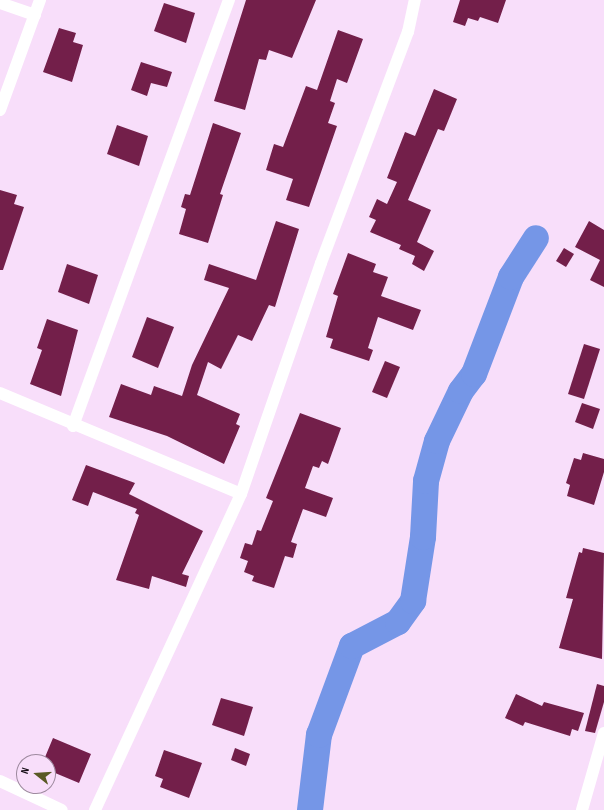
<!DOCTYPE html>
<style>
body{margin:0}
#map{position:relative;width:604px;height:810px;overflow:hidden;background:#f8defa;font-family:"Sofia Sans Condensed",sans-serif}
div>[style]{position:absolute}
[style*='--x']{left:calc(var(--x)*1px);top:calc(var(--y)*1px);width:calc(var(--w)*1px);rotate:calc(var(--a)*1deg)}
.river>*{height:26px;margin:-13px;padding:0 13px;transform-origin:13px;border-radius:13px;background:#7596e7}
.building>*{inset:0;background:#731f4a}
.minor>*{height:12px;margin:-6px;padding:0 6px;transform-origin:6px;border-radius:6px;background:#fff}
span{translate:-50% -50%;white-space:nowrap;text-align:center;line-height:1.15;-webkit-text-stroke:4px #f8defa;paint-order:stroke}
.north{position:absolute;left:16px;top:754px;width:40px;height:40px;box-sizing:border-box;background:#f8defa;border:1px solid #9e8a9f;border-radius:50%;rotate:287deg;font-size:11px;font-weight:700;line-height:16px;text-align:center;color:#160d16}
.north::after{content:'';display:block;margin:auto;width:14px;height:18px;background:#5a5925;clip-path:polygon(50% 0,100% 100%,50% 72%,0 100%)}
</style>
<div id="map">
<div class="river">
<i style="--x:310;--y:810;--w:76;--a:-83.2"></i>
<i style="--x:319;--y:735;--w:95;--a:-69.7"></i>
<i style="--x:352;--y:646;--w:52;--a:-27.6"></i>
<i style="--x:398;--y:622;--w:26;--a:-54"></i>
<i style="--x:413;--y:601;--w:65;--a:-81.1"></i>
<i style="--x:423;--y:537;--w:56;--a:-86.9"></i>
<i style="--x:426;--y:481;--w:41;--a:-74.6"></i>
<i style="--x:437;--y:441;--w:55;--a:-64.4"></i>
<i style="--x:461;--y:391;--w:21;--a:-53"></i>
<i style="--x:474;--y:374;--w:104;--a:-69.1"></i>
<i style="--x:511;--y:277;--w:46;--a:-57.3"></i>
</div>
<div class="building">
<i style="clip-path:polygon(246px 0,316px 0,292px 58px,269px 50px,266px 60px,259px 59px,245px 110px,214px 101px)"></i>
<i style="clip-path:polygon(460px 0,506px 0,498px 23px,480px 17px,478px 21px,468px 18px,465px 26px,453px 22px)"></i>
<i style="clip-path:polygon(164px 3px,195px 13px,186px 43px,154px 31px)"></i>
<i style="clip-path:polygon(59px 28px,76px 33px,73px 42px,83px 45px,72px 82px,43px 72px)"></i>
<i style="clip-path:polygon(338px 30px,363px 39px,347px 83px,337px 79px,330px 101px,335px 103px,328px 123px,337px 126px,309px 207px,286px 200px,293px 179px,266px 170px,274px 144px,283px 147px,306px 86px,317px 90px)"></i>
<i style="clip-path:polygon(141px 62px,172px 72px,167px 87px,151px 83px,147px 96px,131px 90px)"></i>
<i style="clip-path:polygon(434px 89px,457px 99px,444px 131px,438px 129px,408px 200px,431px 210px,417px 242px,434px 251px,424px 271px,412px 264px,415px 256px,399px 249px,401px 245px,370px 232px,376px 220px,369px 217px,377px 199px,387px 204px,397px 182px,387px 178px,405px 132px,415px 136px)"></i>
<i style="clip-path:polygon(213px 123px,241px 133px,220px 194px,223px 195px,208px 243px,179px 234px,186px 209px,181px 207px,185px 194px,190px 195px)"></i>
<i style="clip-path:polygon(117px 125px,148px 136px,139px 166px,107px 154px)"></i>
<i style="clip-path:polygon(0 190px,17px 195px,14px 204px,24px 207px,3px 270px,0 270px)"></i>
<i style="clip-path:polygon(276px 221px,299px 229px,275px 307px,269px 305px,252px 341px,238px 335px,221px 369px,208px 362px,197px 395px,240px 414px,236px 424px,240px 426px,224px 464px,167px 436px,109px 417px,121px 384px,151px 395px,154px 386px,182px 396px,192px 365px,229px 288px,204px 280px,209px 264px,256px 280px)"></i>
<i style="clip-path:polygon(589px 221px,604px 230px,604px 287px,590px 280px,600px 260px,575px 247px)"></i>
<i style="clip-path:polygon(564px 248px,574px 254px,566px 267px,556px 261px)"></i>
<i style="clip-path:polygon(348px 253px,376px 264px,373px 272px,388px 277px,381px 296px,421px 310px,413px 330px,378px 317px,368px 348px,373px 350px,369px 361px,330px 348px,333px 339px,326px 337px,338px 296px,333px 294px)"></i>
<i style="clip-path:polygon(67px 264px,98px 275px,89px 304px,58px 292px)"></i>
<i style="clip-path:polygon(147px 317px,174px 327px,158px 368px,132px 357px)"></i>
<i style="clip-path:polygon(47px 319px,78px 330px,61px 396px,30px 384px,42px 350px,37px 348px)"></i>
<i style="clip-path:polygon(584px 344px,600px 349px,584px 399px,568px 394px)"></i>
<i style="clip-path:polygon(385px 361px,400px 367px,387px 398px,372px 392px)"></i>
<i style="clip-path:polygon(582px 403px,600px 409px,593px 429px,575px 422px)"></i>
<i style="clip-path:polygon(300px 413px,341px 428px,328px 464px,322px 461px,319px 468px,313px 466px,305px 488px,333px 498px,326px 517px,303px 509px,291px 542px,297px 544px,293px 558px,285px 556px,274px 588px,252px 581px,254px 576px,244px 572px,248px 561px,240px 558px,245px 543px,252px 545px,257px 530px,261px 531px,273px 501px,266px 498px)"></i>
<i style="clip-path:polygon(583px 453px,604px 459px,604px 472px,594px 505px,567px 496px,570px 485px,566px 483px,574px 458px,581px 460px)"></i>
<i style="clip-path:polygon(86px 465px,135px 483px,129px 494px,203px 531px,182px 574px,189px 576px,186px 587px,152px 576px,149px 589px,116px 580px,139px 515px,135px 513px,137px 509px,93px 492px,88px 506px,72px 500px)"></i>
<i style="clip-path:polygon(583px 548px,604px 553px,602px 659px,559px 648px,573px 599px,566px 598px,579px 552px,582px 553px)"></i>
<i style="clip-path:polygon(597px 684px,604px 686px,604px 702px,595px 733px,585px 731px)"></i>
<i style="clip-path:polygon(516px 694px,542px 706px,544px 702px,584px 713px,578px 731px,572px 729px,570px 736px,525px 722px,523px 726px,505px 718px)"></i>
<i style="clip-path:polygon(221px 698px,253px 707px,244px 736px,212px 725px)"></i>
<i style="clip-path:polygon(53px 738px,91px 754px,79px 783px,48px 770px,48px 762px,43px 762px)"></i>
<i style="clip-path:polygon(235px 748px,250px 754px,246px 766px,231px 760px)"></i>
<i style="clip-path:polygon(164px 750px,202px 763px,189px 798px,160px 787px,163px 779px,155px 776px)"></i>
</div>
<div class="minor">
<i style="--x:0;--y:3;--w:37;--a:19"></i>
<i style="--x:0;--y:110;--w:117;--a:-70"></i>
<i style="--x:0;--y:393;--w:261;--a:22.7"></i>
<i style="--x:73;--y:426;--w:454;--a:-69.9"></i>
<i style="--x:0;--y:781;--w:68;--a:25.1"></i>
<i style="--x:95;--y:810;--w:348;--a:-65.2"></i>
<i style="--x:241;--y:494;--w:244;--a:-70.9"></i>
<i style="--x:321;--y:263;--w:247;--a:-69.4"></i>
<i style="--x:408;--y:32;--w:33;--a:-78"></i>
<i style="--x:582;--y:810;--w:80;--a:-74.1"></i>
</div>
<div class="north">N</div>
</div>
